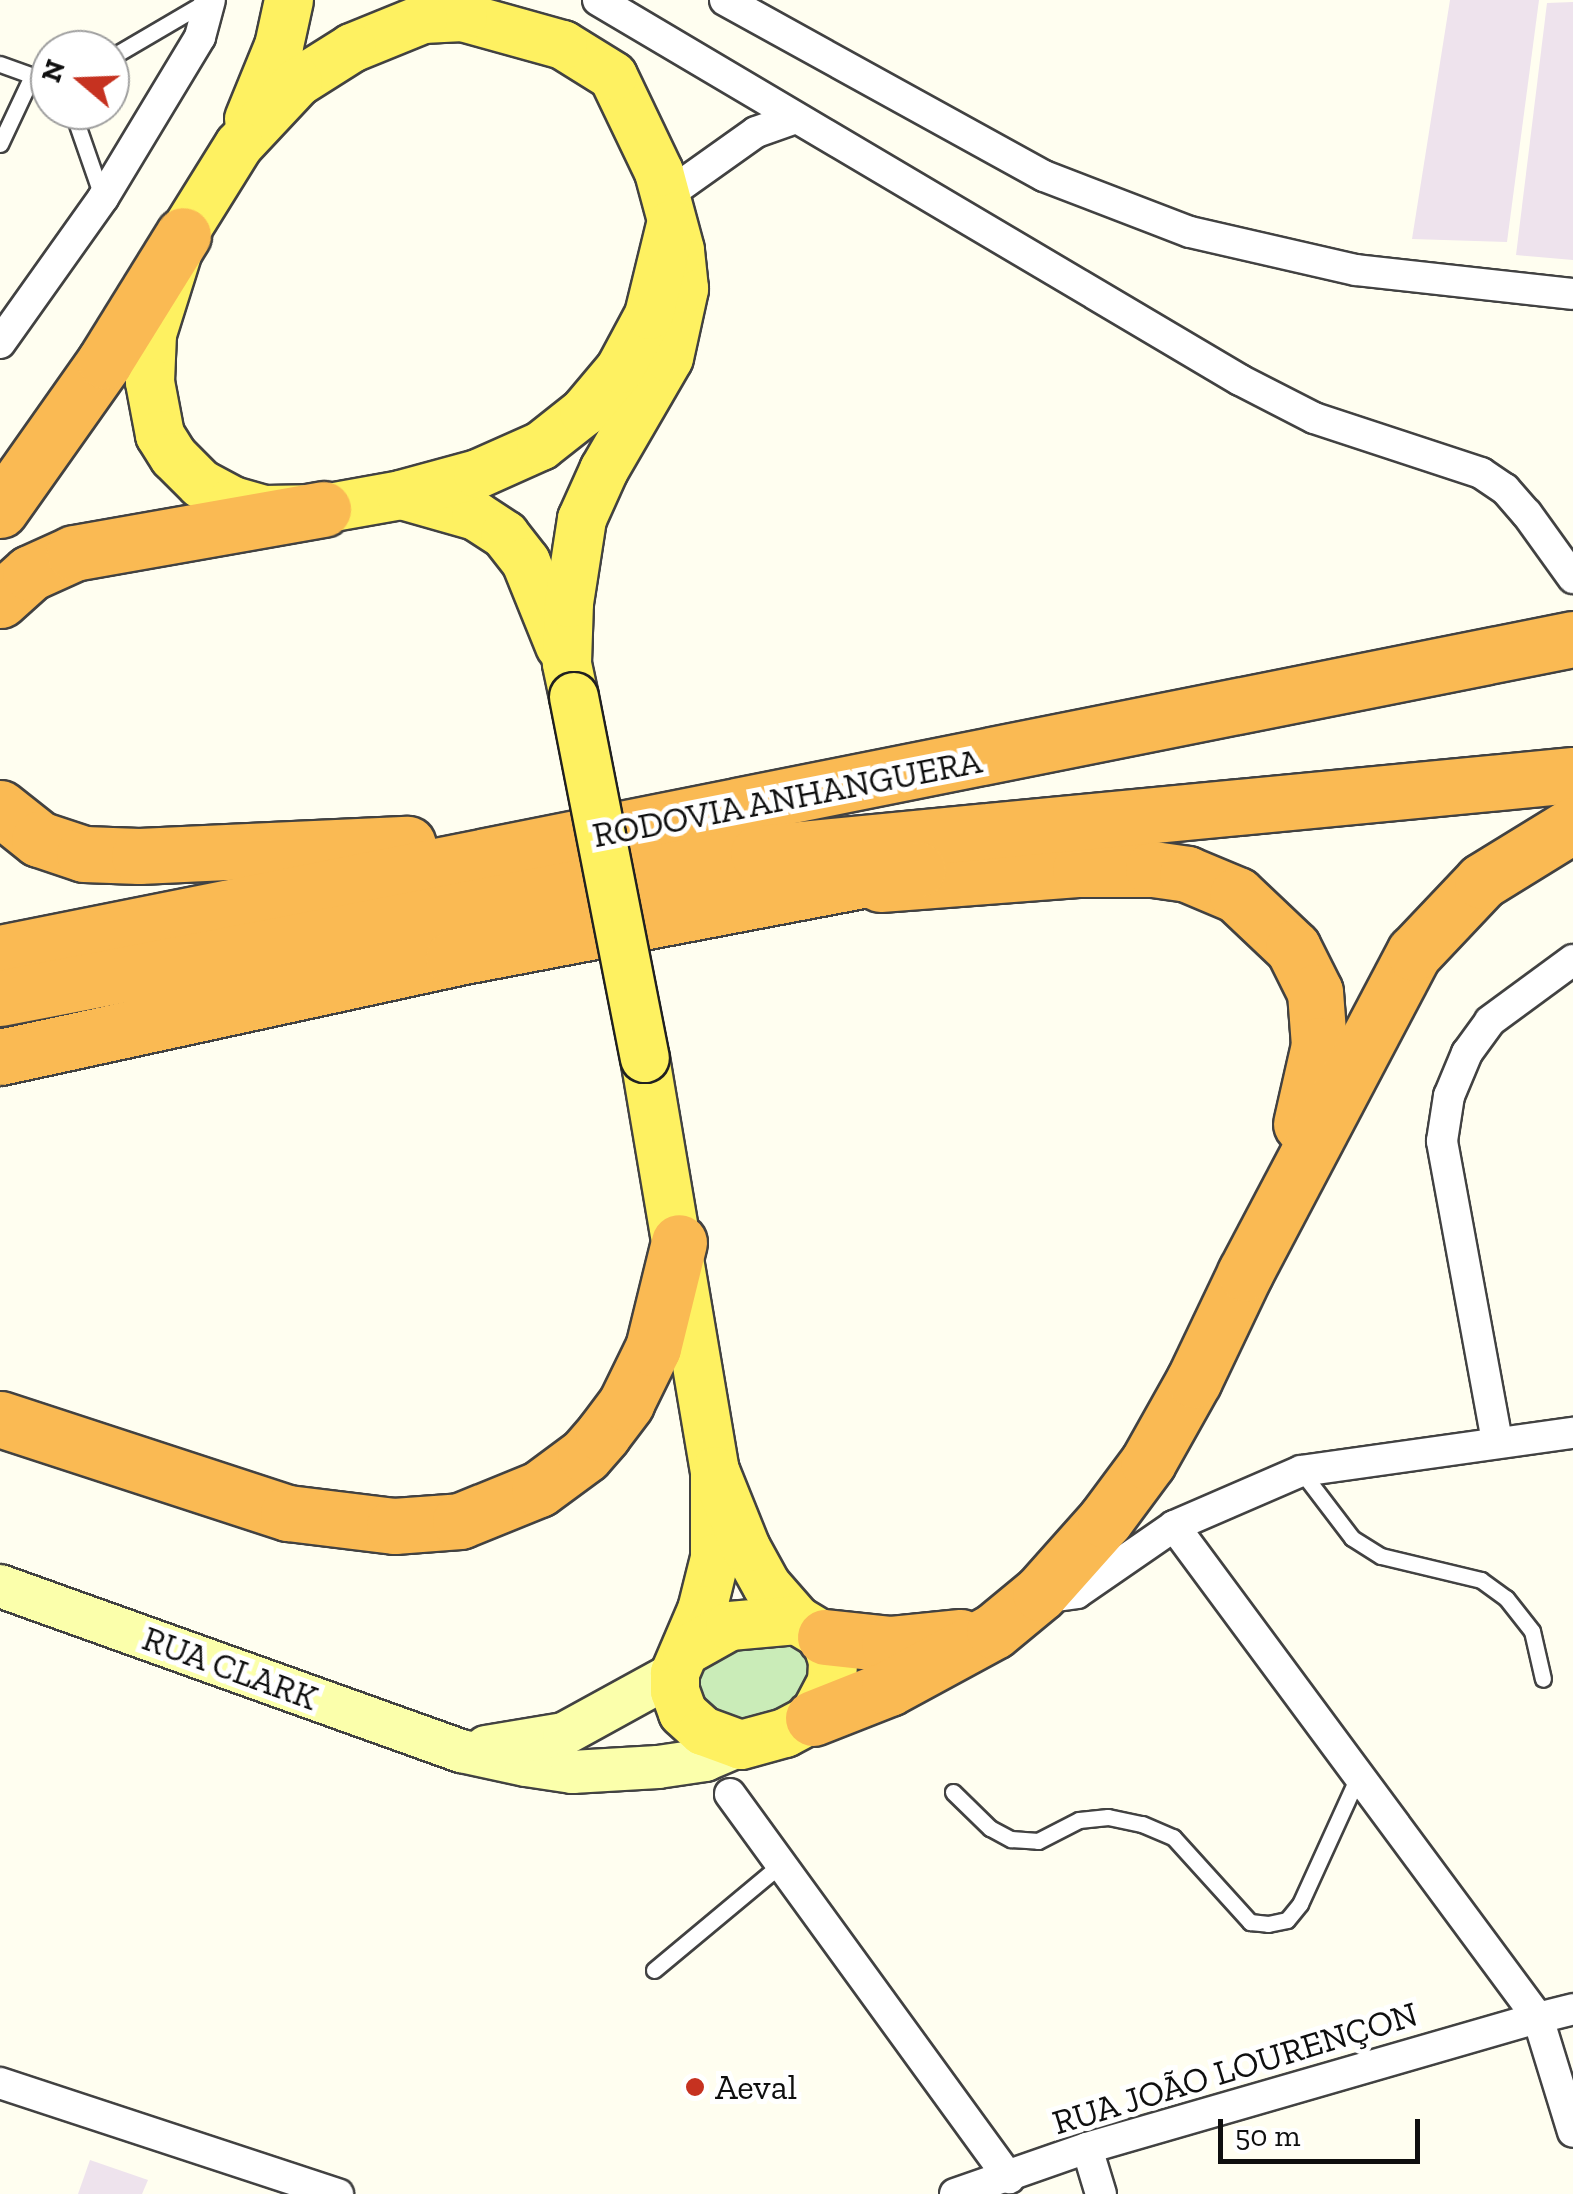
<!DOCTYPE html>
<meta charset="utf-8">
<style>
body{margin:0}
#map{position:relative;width:1573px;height:2194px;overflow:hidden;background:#fffef0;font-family:"Zilla Slab",serif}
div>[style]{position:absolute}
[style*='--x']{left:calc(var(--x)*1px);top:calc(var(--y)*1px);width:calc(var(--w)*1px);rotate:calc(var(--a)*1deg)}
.industrial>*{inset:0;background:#eee3ed}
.green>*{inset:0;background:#caecb8}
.roads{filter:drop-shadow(2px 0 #424242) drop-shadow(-2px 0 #424242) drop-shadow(0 2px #424242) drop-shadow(0 -2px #424242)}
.lane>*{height:15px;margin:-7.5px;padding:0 7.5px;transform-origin:7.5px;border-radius:7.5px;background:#fff}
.street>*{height:30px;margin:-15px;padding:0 15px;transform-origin:15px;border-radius:15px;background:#fff}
.secondary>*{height:42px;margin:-21px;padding:0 21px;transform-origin:21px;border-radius:21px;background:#fbffab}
.primary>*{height:48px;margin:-24px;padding:0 24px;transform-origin:24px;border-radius:24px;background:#fef161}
.highway>*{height:55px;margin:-27.5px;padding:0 27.5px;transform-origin:27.5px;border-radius:27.5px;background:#faba53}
.bridges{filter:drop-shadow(2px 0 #202020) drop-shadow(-2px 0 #202020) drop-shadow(0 2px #202020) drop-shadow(0 -2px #202020)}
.primary-bridge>*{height:48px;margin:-24px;padding:0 24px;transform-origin:24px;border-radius:24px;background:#fef161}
.dots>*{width:28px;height:28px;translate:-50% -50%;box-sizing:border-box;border:5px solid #fff;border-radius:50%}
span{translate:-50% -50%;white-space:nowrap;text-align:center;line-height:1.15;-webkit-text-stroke:10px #fff;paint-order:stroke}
.street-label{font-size:35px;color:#0f0f0f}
.poi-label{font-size:35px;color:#0f0f0f}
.left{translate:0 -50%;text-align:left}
.north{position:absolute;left:30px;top:30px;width:100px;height:100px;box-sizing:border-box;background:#fff;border:2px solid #9f9f9f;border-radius:50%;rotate:289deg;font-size:28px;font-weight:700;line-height:40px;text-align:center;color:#0f0f0f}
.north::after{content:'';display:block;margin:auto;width:35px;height:45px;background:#c63220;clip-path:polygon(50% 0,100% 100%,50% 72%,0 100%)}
.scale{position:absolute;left:1218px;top:2119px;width:202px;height:45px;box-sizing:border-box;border:5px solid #0f0f0f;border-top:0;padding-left:12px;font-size:30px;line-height:35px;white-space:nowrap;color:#0f0f0f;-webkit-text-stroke:8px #fff;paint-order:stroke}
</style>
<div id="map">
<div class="industrial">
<i style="clip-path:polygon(1450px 0,1539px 0,1507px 242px,1412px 239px)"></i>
<i style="clip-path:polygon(1573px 2px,1573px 260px,1516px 255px,1547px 3px)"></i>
<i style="clip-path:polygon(90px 2160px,148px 2180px,142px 2194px,78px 2194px)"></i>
</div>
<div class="green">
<i style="clip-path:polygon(771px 1637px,800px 1648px,815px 1669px,793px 1715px,716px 1723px,695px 1693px,707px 1658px)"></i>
</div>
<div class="roads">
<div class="lane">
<i style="--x:110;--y:58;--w:115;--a:-30.4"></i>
<i style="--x:0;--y:64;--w:53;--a:19.8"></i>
<i style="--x:72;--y:110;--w:91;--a:70.8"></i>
<i style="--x:0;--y:144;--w:75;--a:-64.8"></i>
<i style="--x:1301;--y:1471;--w:84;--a:52.7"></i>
<i style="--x:1352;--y:1538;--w:34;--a:32"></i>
<i style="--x:1381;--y:1556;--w:103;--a:13.5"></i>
<i style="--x:1481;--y:1580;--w:31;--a:36"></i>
<i style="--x:1506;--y:1598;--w:42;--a:51.8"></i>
<i style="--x:1532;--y:1631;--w:49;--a:77.1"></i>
<i style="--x:953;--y:1792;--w:52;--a:44.2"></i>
<i style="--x:990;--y:1828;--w:24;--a:28"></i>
<i style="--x:1011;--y:1839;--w:27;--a:4"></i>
<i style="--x:1038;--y:1841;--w:46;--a:-27.1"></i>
<i style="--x:1079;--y:1820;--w:29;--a:-6"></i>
<i style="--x:1108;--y:1817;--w:35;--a:12"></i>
<i style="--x:1142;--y:1824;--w:34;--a:23"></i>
<i style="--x:1173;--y:1837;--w:115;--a:47.8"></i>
<i style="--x:1250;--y:1922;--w:18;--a:6"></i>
<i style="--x:1268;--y:1924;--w:19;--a:-12"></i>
<i style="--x:1287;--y:1920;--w:21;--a:-51"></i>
<i style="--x:1300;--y:1904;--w:140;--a:-65.5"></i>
<i style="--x:654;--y:1970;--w:165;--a:-39.8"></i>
</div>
<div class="street">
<i style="--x:598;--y:0;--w:746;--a:30.62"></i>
<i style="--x:1240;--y:380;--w:83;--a:27.2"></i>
<i style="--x:1314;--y:418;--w:176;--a:18.2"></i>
<i style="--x:1481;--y:473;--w:29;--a:34"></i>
<i style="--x:1505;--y:489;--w:33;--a:49"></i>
<i style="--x:1527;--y:514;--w:79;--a:54.3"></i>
<i style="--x:725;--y:0;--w:364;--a:28.9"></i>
<i style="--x:1044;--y:176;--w:156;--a:21"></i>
<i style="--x:1190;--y:232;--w:170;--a:12.9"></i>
<i style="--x:1356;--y:270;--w:218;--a:6.3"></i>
<i style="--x:666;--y:196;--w:110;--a:-35.4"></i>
<i style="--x:756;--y:132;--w:42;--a:-19.3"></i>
<i style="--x:0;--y:343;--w:178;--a:-54.6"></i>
<i style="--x:103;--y:198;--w:188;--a:-58.9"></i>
<i style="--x:200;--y:37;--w:38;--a:-75"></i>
<i style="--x:1497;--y:1441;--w:305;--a:-100.4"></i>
<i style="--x:1442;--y:1141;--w:46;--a:-81.2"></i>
<i style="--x:1449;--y:1096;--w:47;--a:-67.3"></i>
<i style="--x:1467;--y:1053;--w:39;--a:-54"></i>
<i style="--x:1490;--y:1021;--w:103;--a:-36.3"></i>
<i style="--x:1174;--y:1526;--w:612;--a:53.5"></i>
<i style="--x:1538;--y:2018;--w:36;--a:-14"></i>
<i style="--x:1040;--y:1593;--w:11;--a:22"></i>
<i style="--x:1050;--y:1597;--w:27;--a:-8"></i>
<i style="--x:1077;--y:1593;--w:118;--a:-34.6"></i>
<i style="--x:1174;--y:1526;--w:138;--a:-23.4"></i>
<i style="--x:1301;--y:1471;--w:275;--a:-8"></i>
<i style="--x:730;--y:1794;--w:475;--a:54"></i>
<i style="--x:0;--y:2083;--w:356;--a:18.2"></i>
<i style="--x:1087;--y:2148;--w:48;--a:73.1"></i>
<i style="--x:955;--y:2194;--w:140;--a:-19.2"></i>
<i style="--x:1087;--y:2148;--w:469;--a:-16.1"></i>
<i style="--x:1538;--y:2018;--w:119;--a:72.9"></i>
</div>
<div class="secondary">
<i style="--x:0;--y:1586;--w:490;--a:19.7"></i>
<i style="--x:461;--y:1751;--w:66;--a:12.2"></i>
<i style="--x:526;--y:1765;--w:47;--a:8.7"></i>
<i style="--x:572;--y:1772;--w:86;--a:-3.3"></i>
<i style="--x:658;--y:1767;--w:48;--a:-8.5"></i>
<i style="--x:705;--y:1760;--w:39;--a:-23"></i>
<i style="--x:486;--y:1747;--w:79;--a:-9.5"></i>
<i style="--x:564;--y:1734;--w:127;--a:-28.8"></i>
</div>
<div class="primary">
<i style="--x:249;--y:119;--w:79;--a:-67.7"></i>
<i style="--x:279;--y:46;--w:47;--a:-77.7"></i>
<i style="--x:405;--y:496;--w:74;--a:15.7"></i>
<i style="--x:476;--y:516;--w:35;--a:33"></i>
<i style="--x:505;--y:535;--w:34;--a:52"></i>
<i style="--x:526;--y:562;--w:91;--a:68"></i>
<i style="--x:574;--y:697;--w:35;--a:-102"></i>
<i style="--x:567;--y:663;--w:60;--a:-88.1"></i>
<i style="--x:569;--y:603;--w:85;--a:-81.2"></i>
<i style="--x:582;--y:519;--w:54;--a:-65.8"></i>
<i style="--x:604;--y:470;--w:129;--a:-59.9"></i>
<i style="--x:669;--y:358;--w:71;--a:-77.7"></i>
<i style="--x:684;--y:289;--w:39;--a:-96"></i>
<i style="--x:680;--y:250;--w:81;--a:-105.1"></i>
<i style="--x:659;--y:172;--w:106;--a:-115.6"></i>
<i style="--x:613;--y:76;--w:59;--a:-148.2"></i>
<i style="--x:563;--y:45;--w:104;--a:-164.4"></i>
<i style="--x:463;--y:17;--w:40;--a:177.1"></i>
<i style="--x:423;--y:19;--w:77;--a:157.8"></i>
<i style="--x:352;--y:48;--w:64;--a:147.8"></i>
<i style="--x:298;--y:82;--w:86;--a:133.1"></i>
<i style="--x:239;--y:145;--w:106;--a:121.9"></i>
<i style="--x:183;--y:235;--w:104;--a:107.4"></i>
<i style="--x:152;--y:334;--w:48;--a:92.4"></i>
<i style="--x:150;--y:382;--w:54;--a:79.3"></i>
<i style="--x:160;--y:435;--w:26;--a:58"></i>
<i style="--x:174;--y:457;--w:38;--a:45"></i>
<i style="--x:201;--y:484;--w:36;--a:28"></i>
<i style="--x:233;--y:501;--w:32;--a:16"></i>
<i style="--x:264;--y:510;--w:59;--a:-1"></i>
<i style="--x:323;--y:509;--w:79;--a:-10.2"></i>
<i style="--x:401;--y:495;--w:80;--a:-15.3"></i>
<i style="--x:478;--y:474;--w:69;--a:-24"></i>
<i style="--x:541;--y:446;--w:55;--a:-38.3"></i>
<i style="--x:584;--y:412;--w:56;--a:-50.1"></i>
<i style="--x:620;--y:369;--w:61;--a:-61.8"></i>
<i style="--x:649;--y:315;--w:93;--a:-76.3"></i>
<i style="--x:645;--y:1058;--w:419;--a:80.4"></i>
<i style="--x:715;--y:1471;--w:87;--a:90"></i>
<i style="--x:715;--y:1558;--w:54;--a:104"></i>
<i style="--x:702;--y:1610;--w:69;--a:113.2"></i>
<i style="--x:675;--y:1673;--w:18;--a:90"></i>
<i style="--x:675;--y:1691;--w:23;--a:70"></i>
<i style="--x:683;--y:1713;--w:27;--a:42"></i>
<i style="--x:703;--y:1731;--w:40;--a:20.2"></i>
<i style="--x:741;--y:1745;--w:46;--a:-15.3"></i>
<i style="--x:785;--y:1733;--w:32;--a:-28"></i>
<i style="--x:813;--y:1718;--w:41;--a:-62.2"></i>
<i style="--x:832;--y:1682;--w:21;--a:-87"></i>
<i style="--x:833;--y:1661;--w:25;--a:-108"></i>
<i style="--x:825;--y:1637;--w:33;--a:-149"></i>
<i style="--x:797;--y:1620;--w:45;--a:-131.4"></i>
<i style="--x:767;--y:1586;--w:43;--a:-118.9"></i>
<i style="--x:746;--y:1548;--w:83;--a:-111.9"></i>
<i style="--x:687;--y:1650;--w:49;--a:-29.2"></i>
<i style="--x:730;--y:1626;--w:67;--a:-5.1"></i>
</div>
<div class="highway">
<i style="--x:0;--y:510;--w:182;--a:-54.8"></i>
<i style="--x:105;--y:361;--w:148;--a:-58.2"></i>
<i style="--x:0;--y:600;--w:40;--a:-42"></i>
<i style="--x:30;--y:573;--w:48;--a:-24.4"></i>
<i style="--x:74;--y:553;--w:253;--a:-10"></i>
<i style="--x:0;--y:808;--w:50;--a:38.5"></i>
<i style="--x:39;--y:839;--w:47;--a:18.4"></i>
<i style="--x:84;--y:854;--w:55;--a:2.1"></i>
<i style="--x:139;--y:856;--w:269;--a:-2.6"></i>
<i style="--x:880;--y:884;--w:201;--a:-4.3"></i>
<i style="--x:1080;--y:869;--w:73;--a:0"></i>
<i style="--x:1153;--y:869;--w:34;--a:8"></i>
<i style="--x:1187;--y:874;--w:54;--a:22.8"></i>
<i style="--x:1237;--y:895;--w:77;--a:43.4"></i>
<i style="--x:1293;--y:948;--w:49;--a:63.4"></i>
<i style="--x:1315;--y:992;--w:53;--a:85.7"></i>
<i style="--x:1319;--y:1045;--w:81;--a:102.8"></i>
<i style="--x:0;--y:953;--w:1604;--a:-11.29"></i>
<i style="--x:0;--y:998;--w:772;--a:-10.83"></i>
<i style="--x:758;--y:853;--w:819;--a:-5.47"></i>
<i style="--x:0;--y:1057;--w:464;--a:-12.3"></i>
<i style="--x:453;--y:958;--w:473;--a:-10.8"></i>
<i style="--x:0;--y:1419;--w:303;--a:18.1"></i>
<i style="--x:288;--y:1513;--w:107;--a:7"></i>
<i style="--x:394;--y:1526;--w:66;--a:-4.3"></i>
<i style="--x:460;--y:1521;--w:85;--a:-22.1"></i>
<i style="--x:539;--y:1489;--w:57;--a:-36.5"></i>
<i style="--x:585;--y:1455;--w:28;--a:-49"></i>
<i style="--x:603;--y:1434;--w:39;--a:-53"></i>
<i style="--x:626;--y:1403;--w:61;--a:-63.9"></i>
<i style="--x:653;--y:1348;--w:109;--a:-76.2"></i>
<i style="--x:825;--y:1637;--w:64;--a:6.2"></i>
<i style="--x:889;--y:1644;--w:72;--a:-5.6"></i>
<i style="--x:813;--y:1718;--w:82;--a:-21.5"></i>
<i style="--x:889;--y:1688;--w:119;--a:-28.5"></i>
<i style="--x:994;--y:1631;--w:60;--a:-39.6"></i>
<i style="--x:1040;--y:1593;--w:98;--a:-48.3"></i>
<i style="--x:1105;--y:1520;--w:72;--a:-53.4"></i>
<i style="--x:1148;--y:1462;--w:94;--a:-60.7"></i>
<i style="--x:1194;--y:1380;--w:119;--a:-64.5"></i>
<i style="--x:1245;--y:1273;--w:362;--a:-62.2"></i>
<i style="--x:1414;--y:953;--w:99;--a:-46.6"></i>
<i style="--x:1482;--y:881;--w:107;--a:-31.6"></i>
</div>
</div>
<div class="bridges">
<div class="primary-bridge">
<i style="--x:574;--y:697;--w:368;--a:78.9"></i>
</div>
</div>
<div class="dots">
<i style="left:695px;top:2087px;background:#c63220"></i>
</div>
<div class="street-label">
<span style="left:787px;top:798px;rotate:-11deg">RODOVIA ANHANGUERA</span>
<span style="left:230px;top:1668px;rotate:20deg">RUA CLARK</span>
<span style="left:1235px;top:2068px;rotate:-17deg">RUA JOÃO LOURENÇON</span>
</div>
<div class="poi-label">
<span class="left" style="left:715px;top:2087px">Aeval</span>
</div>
<div class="north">N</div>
<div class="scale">50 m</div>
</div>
